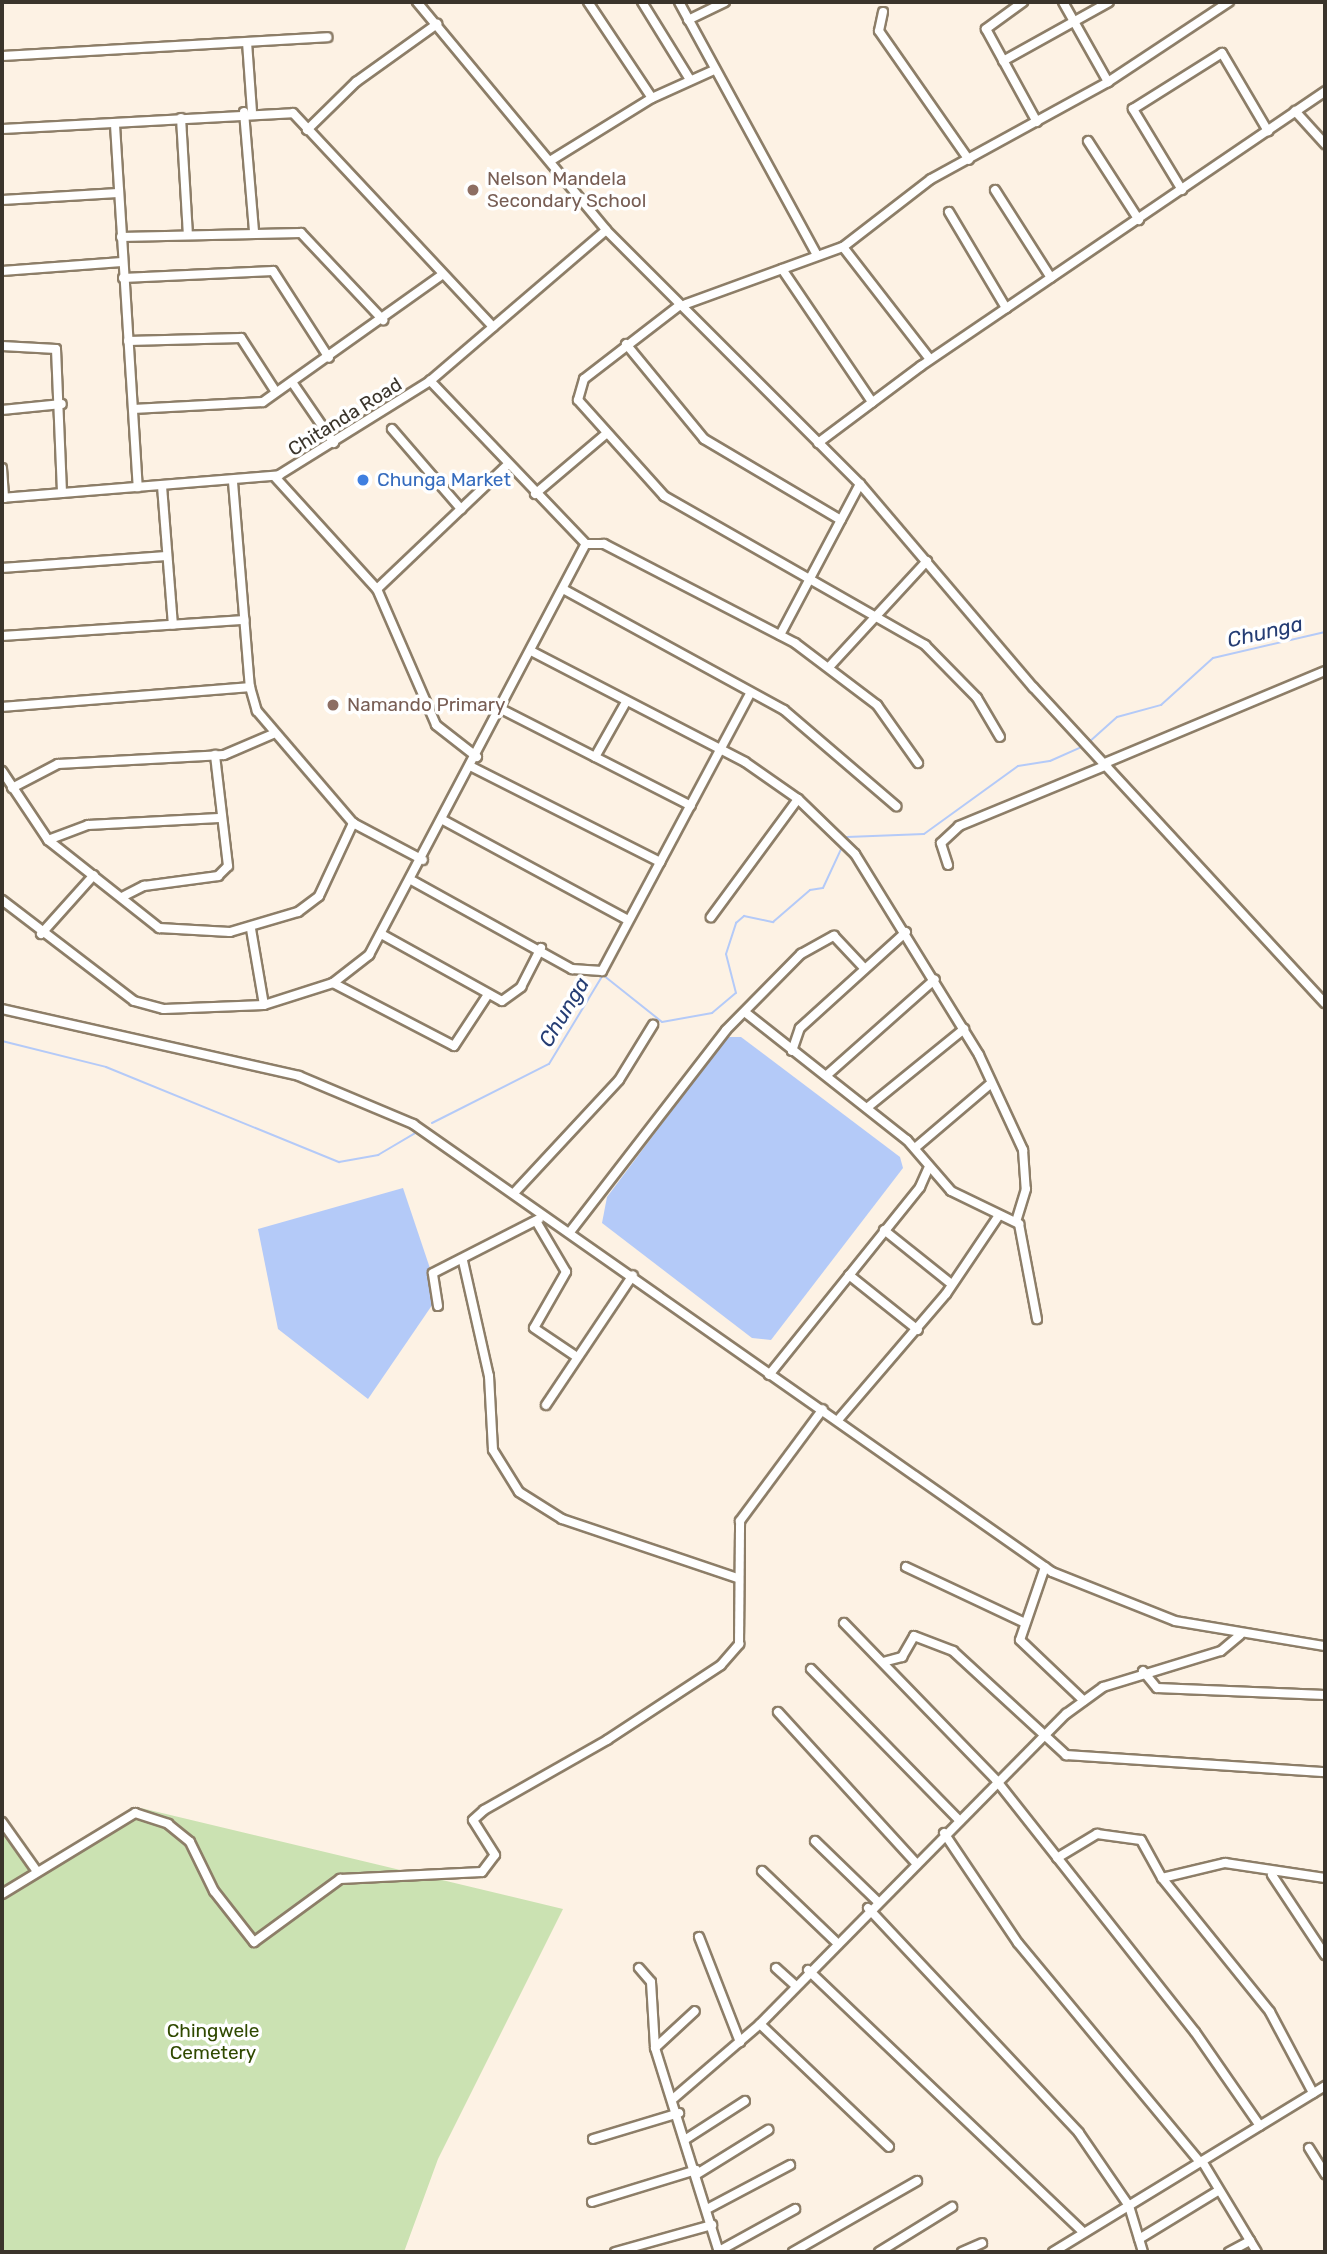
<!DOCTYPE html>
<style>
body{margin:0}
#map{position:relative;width:1327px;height:2254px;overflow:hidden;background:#fdf2e4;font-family:Rubik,sans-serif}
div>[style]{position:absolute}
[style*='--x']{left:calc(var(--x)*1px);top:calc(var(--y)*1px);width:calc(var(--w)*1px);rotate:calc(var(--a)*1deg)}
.green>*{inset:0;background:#cbe2b2}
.water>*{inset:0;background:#b4caf8}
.stream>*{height:2px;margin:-1px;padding:0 1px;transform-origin:1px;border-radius:1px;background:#b4caf8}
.roads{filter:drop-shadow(2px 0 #8d7e68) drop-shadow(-2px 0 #8d7e68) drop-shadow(0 2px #8d7e68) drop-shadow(0 -2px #8d7e68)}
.minor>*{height:8px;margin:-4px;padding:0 4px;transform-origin:4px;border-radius:4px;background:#fff}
.dots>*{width:19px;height:19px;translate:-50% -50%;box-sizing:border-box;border:4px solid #fff;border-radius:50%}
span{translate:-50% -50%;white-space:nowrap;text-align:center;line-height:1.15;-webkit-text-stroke:7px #fff;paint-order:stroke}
.education-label{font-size:19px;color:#785e54}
.left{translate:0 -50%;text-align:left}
.street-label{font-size:19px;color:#3a342b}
.shop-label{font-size:19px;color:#366cbe}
.park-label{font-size:19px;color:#304900}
.water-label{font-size:21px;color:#253d74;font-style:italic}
.frame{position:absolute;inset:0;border:4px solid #3a342b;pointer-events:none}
</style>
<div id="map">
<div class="green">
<i style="clip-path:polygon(141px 1808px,563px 1909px,438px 2159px,404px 2252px,2px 2252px,2px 1817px,39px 1872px)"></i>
</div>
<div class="water">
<i style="clip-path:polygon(727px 1037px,741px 1037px,900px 1157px,903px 1168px,771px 1340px,752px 1338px,602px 1223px,607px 1197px)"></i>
<i style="clip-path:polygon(403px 1188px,439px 1295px,368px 1399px,278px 1329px,258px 1229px)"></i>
</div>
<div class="stream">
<i style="--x:1088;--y:743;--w:39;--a:-42"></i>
<i style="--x:1117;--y:717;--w:46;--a:-15.3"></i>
<i style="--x:1161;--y:705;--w:70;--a:-42.1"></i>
<i style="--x:1213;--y:658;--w:115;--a:-13.1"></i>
<i style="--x:847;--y:837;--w:77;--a:-2.2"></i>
<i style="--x:924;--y:834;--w:116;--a:-35.9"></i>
<i style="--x:1018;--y:766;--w:32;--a:-9"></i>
<i style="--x:1050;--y:761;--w:36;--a:-24"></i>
<i style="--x:2;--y:1041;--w:107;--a:14"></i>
<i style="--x:106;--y:1067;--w:252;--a:22.2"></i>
<i style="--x:339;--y:1162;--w:40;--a:-10"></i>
<i style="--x:378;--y:1155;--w:45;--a:-30.5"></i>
<i style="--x:432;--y:1123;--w:131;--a:-26.8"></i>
<i style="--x:549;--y:1064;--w:104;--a:-58.8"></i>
<i style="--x:603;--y:975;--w:75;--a:38.5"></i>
<i style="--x:662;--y:1022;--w:51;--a:-10.2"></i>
<i style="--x:712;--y:1013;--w:31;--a:-40"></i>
<i style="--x:736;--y:993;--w:40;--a:-104.4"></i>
<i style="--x:726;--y:954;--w:33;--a:-72"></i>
<i style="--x:736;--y:923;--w:11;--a:-41"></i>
<i style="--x:744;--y:916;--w:30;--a:12"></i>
<i style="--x:773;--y:922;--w:49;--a:-40.9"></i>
<i style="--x:810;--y:890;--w:13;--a:-9"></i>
<i style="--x:823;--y:888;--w:47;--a:-65.1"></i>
</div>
<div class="roads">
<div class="minor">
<i style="--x:417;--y:2;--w:296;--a:50.3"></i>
<i style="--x:606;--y:230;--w:359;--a:45"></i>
<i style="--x:860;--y:484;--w:267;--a:49.6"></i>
<i style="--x:1033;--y:687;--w:430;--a:47.3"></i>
<i style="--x:588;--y:2;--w:115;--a:56.3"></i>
<i style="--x:642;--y:2;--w:89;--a:58.3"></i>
<i style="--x:679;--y:2;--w:288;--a:61.4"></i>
<i style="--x:1023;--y:2;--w:46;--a:143.9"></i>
<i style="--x:986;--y:29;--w:106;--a:61.3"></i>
<i style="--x:1063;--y:2;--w:92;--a:60.6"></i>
<i style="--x:883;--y:12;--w:19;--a:102"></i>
<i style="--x:879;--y:31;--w:157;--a:55.1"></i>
<i style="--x:688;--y:20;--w:41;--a:-25.9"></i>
<i style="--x:247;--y:42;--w:69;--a:85.9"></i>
<i style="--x:2;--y:56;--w:326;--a:-3.3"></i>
<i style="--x:1003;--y:61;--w:121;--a:-29.1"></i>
<i style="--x:1295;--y:111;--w:45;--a:47.7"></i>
<i style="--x:244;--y:112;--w:120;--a:85.2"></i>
<i style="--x:181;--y:118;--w:117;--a:86.6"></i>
<i style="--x:115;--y:125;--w:363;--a:86.4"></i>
<i style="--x:2;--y:129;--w:291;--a:-3.1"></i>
<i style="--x:293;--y:113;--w:293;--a:46.9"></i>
<i style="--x:307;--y:130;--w:69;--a:-44.4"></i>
<i style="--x:356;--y:82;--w:100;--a:-35.6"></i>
<i style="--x:1088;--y:141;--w:94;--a:57.2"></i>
<i style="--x:550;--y:161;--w:120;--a:-31.7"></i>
<i style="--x:652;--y:98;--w:66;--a:-24.2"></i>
<i style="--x:995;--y:190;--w:104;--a:57.5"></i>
<i style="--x:1182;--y:190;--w:95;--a:-121.2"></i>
<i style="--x:1133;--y:109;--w:105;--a:-32.2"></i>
<i style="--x:1222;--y:53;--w:91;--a:59.5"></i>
<i style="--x:2;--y:200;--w:116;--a:-3.5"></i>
<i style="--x:949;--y:212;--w:112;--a:59.3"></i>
<i style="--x:121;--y:237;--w:180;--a:-1.3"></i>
<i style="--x:301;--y:233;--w:120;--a:46.7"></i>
<i style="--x:843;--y:247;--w:142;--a:52.2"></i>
<i style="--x:782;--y:269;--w:161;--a:55.9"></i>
<i style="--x:2;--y:271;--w:120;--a:-4.3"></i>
<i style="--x:123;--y:278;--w:150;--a:-2.7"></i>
<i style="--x:273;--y:271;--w:103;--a:57.2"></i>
<i style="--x:686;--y:304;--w:167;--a:-20"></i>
<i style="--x:843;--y:247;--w:111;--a:-37.7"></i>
<i style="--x:931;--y:179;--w:202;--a:-28.7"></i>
<i style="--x:1108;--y:82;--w:145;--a:-33.5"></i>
<i style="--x:680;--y:305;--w:121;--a:142.4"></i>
<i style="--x:584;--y:379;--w:22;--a:106"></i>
<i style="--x:578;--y:400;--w:129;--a:48.1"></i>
<i style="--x:664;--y:496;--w:301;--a:29.7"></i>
<i style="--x:925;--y:645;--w:74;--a:45.5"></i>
<i style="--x:977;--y:698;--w:45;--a:59.5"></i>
<i style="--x:128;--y:341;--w:113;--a:-1.5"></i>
<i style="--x:241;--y:338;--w:64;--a:57.1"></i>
<i style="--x:626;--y:344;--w:123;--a:50.6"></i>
<i style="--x:704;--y:439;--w:159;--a:30.6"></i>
<i style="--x:2;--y:346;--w:54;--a:3.2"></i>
<i style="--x:56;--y:349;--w:144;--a:87.6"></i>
<i style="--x:292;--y:382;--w:74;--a:55.5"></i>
<i style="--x:133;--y:409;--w:130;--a:-3.1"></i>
<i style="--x:263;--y:402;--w:217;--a:-35.4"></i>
<i style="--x:2;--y:410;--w:60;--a:-5.7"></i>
<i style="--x:392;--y:429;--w:106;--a:49.2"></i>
<i style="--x:818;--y:443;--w:129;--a:-36.8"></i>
<i style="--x:921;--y:366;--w:489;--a:-34.2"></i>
<i style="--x:2;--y:468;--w:30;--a:86"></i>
<i style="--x:275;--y:477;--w:151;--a:47.7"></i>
<i style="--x:377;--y:589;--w:148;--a:66.5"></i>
<i style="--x:436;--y:725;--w:52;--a:38"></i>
<i style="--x:233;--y:482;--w:206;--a:85.3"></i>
<i style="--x:250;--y:687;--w:25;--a:74"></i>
<i style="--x:257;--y:711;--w:148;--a:49.4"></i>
<i style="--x:353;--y:823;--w:79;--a:27.9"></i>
<i style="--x:162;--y:486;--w:139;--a:85.5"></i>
<i style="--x:535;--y:494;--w:94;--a:-40.3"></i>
<i style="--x:2;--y:498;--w:278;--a:-4.7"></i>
<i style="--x:279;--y:475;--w:178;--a:-31.9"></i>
<i style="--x:430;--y:381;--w:232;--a:-40.6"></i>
<i style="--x:586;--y:544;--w:18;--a:0"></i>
<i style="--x:604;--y:544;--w:215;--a:27.4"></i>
<i style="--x:795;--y:643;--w:103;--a:37.1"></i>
<i style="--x:877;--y:705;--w:71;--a:54.7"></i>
<i style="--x:2;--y:568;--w:164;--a:-4.2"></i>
<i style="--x:377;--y:589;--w:180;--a:-43.6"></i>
<i style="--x:563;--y:589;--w:252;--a:28.7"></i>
<i style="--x:784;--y:710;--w:148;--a:40.6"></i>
<i style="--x:780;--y:635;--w:171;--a:-62.1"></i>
<i style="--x:2;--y:636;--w:243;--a:-3.8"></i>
<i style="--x:531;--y:651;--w:241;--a:27.4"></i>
<i style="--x:745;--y:762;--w:65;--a:34.9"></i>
<i style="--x:798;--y:799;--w:147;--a:126.4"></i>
<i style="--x:830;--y:666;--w:143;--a:-47.3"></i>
<i style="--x:2;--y:707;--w:249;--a:-4.6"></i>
<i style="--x:501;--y:709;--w:213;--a:27"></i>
<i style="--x:595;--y:757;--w:63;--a:-60.6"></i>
<i style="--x:1105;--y:763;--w:238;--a:-22.7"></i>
<i style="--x:472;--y:767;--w:211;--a:26.8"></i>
<i style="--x:2;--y:771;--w:83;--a:56.3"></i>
<i style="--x:48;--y:840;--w:142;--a:38.4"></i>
<i style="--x:159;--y:928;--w:71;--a:3.2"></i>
<i style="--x:230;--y:932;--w:71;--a:-16.4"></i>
<i style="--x:298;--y:912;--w:26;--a:-37"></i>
<i style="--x:319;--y:896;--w:81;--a:-65"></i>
<i style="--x:12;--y:788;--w:52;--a:-27.6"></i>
<i style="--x:58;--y:764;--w:166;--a:-3.1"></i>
<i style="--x:224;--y:755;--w:53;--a:-23.2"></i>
<i style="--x:798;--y:799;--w:79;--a:44"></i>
<i style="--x:855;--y:854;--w:236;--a:58.3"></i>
<i style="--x:979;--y:1055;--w:105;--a:65.1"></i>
<i style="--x:1023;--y:1150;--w:39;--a:86"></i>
<i style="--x:1026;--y:1189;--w:34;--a:107"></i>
<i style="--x:443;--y:820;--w:210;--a:28.4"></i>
<i style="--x:48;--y:840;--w:43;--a:-20.6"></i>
<i style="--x:88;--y:825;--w:131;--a:-3.1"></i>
<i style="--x:948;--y:865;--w:23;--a:-108"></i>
<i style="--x:941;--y:843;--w:25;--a:-43"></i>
<i style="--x:959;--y:826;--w:160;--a:-22.4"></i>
<i style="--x:413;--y:881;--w:182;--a:29"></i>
<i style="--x:572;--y:969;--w:30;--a:4"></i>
<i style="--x:602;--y:971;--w:314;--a:-61.9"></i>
<i style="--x:122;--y:897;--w:25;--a:-27"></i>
<i style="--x:144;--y:886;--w:75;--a:-7.7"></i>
<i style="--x:218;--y:876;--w:14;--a:-45"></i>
<i style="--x:228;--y:866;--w:112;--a:-96.7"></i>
<i style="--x:2;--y:900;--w:166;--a:37.4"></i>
<i style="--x:134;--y:1001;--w:31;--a:15"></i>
<i style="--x:164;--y:1009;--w:100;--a:-2.3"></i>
<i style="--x:264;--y:1005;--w:72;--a:-17.7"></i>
<i style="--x:333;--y:983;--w:46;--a:-37.9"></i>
<i style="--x:369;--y:955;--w:465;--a:-62.2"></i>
<i style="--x:586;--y:544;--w:226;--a:-133.7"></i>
<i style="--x:251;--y:929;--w:77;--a:80.3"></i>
<i style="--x:41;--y:934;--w:79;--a:-48.1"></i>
<i style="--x:383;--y:935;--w:136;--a:29"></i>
<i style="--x:502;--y:1001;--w:24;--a:-36"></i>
<i style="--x:521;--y:987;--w:44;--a:-62.9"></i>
<i style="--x:333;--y:983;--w:136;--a:27.5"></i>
<i style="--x:454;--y:1046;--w:60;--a:-56.6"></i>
<i style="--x:2;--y:1009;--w:304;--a:12.7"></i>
<i style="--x:299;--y:1076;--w:124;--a:22.8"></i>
<i style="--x:413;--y:1124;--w:780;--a:35.03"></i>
<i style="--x:1052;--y:1572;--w:132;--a:21.7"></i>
<i style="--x:1175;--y:1621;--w:152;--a:9.5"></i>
<i style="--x:746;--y:1013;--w:205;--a:38.3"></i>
<i style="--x:907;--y:1140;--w:67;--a:49.2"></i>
<i style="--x:951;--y:1191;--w:76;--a:25.9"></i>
<i style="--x:1019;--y:1224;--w:97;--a:79.3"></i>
<i style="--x:792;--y:1051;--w:24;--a:-71"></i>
<i style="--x:800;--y:1028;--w:143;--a:-42.2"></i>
<i style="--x:827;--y:1075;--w:144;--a:-41.6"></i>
<i style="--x:868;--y:1107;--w:124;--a:-39.1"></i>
<i style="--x:915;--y:1148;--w:97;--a:-40.4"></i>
<i style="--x:514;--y:1193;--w:154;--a:-47.1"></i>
<i style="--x:619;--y:1080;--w:65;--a:-58.3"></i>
<i style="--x:536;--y:1221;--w:59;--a:59.5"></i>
<i style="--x:566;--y:1272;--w:64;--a:119.7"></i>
<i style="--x:534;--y:1328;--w:48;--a:34"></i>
<i style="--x:884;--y:1230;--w:83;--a:38.7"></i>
<i style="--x:570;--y:1232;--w:255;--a:-52.3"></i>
<i style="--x:726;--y:1030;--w:107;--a:-45.4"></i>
<i style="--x:801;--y:954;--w:38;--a:-29"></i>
<i style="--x:834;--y:936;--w:45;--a:46.8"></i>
<i style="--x:463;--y:1261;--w:118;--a:77.3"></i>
<i style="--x:489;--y:1376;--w:74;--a:86.9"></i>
<i style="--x:493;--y:1450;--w:49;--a:58.2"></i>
<i style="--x:519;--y:1492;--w:51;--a:32.1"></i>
<i style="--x:562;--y:1519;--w:185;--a:18.6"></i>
<i style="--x:849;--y:1275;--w:88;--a:38.6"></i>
<i style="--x:438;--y:1306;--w:33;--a:-99"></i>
<i style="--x:433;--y:1273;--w:119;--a:-27"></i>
<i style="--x:769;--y:1375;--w:241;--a:-51.2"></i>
<i style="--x:920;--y:1187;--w:20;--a:-66"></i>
<i style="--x:546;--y:1405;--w:156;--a:-56.2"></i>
<i style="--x:838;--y:1420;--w:166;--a:-49.4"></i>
<i style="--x:946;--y:1294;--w:95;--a:-56.1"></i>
<i style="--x:906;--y:1567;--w:129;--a:25.2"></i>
<i style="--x:1045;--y:1567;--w:77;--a:108.9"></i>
<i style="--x:1020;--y:1640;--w:88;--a:43.6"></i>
<i style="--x:844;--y:1623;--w:219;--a:45.9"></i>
<i style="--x:996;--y:1780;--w:321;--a:51.7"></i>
<i style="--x:1195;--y:2032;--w:114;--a:55.3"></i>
<i style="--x:883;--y:1662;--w:20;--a:-15"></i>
<i style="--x:902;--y:1657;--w:24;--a:-60"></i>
<i style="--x:914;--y:1636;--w:42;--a:21"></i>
<i style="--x:953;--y:1651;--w:154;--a:42.6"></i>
<i style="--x:1066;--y:1755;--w:260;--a:3.8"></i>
<i style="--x:811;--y:1669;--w:209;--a:45.6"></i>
<i style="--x:1143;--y:1671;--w:22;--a:51"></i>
<i style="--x:1157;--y:1688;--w:168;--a:2.4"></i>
<i style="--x:778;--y:1712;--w:203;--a:47.6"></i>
<i style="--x:2;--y:1822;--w:59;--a:54.7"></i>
<i style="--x:944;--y:1833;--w:133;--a:56.1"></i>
<i style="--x:1018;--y:1943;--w:285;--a:50.3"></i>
<i style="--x:815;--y:1841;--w:85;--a:44"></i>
<i style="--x:1057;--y:1858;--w:47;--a:-31"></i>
<i style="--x:1097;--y:1834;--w:44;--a:7.8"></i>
<i style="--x:1141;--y:1840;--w:43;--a:61.1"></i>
<i style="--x:1162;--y:1878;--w:172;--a:51.1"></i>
<i style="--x:1270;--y:2012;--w:92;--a:62"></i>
<i style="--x:762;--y:1871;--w:101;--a:43.8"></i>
<i style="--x:1272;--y:1875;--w:96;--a:56.5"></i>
<i style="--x:1162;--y:1878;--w:65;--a:-13.4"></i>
<i style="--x:1225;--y:1863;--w:101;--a:8.5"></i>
<i style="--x:2;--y:1894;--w:156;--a:-31.3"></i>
<i style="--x:135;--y:1813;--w:35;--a:18"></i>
<i style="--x:168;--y:1824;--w:28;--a:39"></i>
<i style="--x:190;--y:1842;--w:55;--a:63.9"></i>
<i style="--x:214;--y:1891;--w:65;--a:51.9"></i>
<i style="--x:254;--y:1942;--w:107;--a:-36.2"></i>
<i style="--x:340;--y:1879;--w:142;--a:-2.8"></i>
<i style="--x:482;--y:1872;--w:21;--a:-53"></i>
<i style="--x:495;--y:1855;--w:41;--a:-122.2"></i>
<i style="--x:473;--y:1820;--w:15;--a:-42"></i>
<i style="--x:484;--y:1810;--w:142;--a:-29.6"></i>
<i style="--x:607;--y:1740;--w:136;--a:-33.3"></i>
<i style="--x:721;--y:1665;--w:28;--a:-49"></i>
<i style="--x:739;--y:1644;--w:123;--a:-89.5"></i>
<i style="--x:740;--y:1521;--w:139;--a:-53.5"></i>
<i style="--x:868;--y:1908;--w:308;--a:46.8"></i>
<i style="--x:1079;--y:2133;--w:88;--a:55.6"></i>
<i style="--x:1129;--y:2206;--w:48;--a:73.1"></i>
<i style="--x:699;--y:1937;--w:113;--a:68.7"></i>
<i style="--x:639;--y:1968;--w:18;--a:49"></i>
<i style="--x:651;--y:1982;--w:66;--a:86.5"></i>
<i style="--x:655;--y:2048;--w:214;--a:72.6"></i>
<i style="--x:776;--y:1968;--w:25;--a:42"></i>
<i style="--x:808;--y:1970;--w:380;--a:43.6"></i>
<i style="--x:760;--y:2024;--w:178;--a:43.6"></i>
<i style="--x:655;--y:2048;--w:54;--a:-42.8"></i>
<i style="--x:674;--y:2098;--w:113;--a:-40.7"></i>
<i style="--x:760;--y:2024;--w:436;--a:-45.4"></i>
<i style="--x:1066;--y:1714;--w:46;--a:-36.1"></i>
<i style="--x:1103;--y:1687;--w:123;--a:-17"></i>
<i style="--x:1221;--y:1651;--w:25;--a:-40"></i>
<i style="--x:593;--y:2139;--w:90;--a:-16.8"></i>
<i style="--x:686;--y:2139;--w:70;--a:-32.8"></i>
<i style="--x:1309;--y:2148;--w:31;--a:58"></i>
<i style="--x:1202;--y:2161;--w:106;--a:58.9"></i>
<i style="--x:697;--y:2174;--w:84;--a:-31.8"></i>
<i style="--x:592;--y:2202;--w:109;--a:-17.1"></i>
<i style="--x:707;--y:2209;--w:94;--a:-27.9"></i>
<i style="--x:1139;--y:2239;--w:92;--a:-31.3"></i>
<i style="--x:719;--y:2251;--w:87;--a:-28.9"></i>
<i style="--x:615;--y:2252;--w:101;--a:-15.6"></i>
<i style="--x:793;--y:2252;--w:143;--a:-29.8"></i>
<i style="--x:879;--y:2252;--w:86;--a:-31.7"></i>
<i style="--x:962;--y:2252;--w:22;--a:-24"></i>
<i style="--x:1053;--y:2252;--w:319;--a:-31.4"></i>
<i style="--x:1229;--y:2252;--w:24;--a:-28"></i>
</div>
</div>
<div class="dots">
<i style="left:473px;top:190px;background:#8d6e63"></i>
<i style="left:363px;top:480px;background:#3f7fe0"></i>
<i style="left:333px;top:705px;background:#8d6e63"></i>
</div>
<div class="education-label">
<span class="left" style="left:487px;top:190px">Nelson Mandela<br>Secondary School</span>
<span class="left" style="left:347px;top:705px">Namando Primary</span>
</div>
<div class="street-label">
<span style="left:345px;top:417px;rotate:-32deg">Chitanda Road</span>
</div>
<div class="shop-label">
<span class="left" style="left:377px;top:480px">Chunga Market</span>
</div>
<div class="park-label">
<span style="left:213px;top:2042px">Chingwele<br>Cemetery</span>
</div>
<div class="water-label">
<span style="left:1265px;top:632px;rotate:-13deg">Chunga</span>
<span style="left:564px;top:1012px;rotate:-59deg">Chunga</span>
</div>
<div class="frame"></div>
</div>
